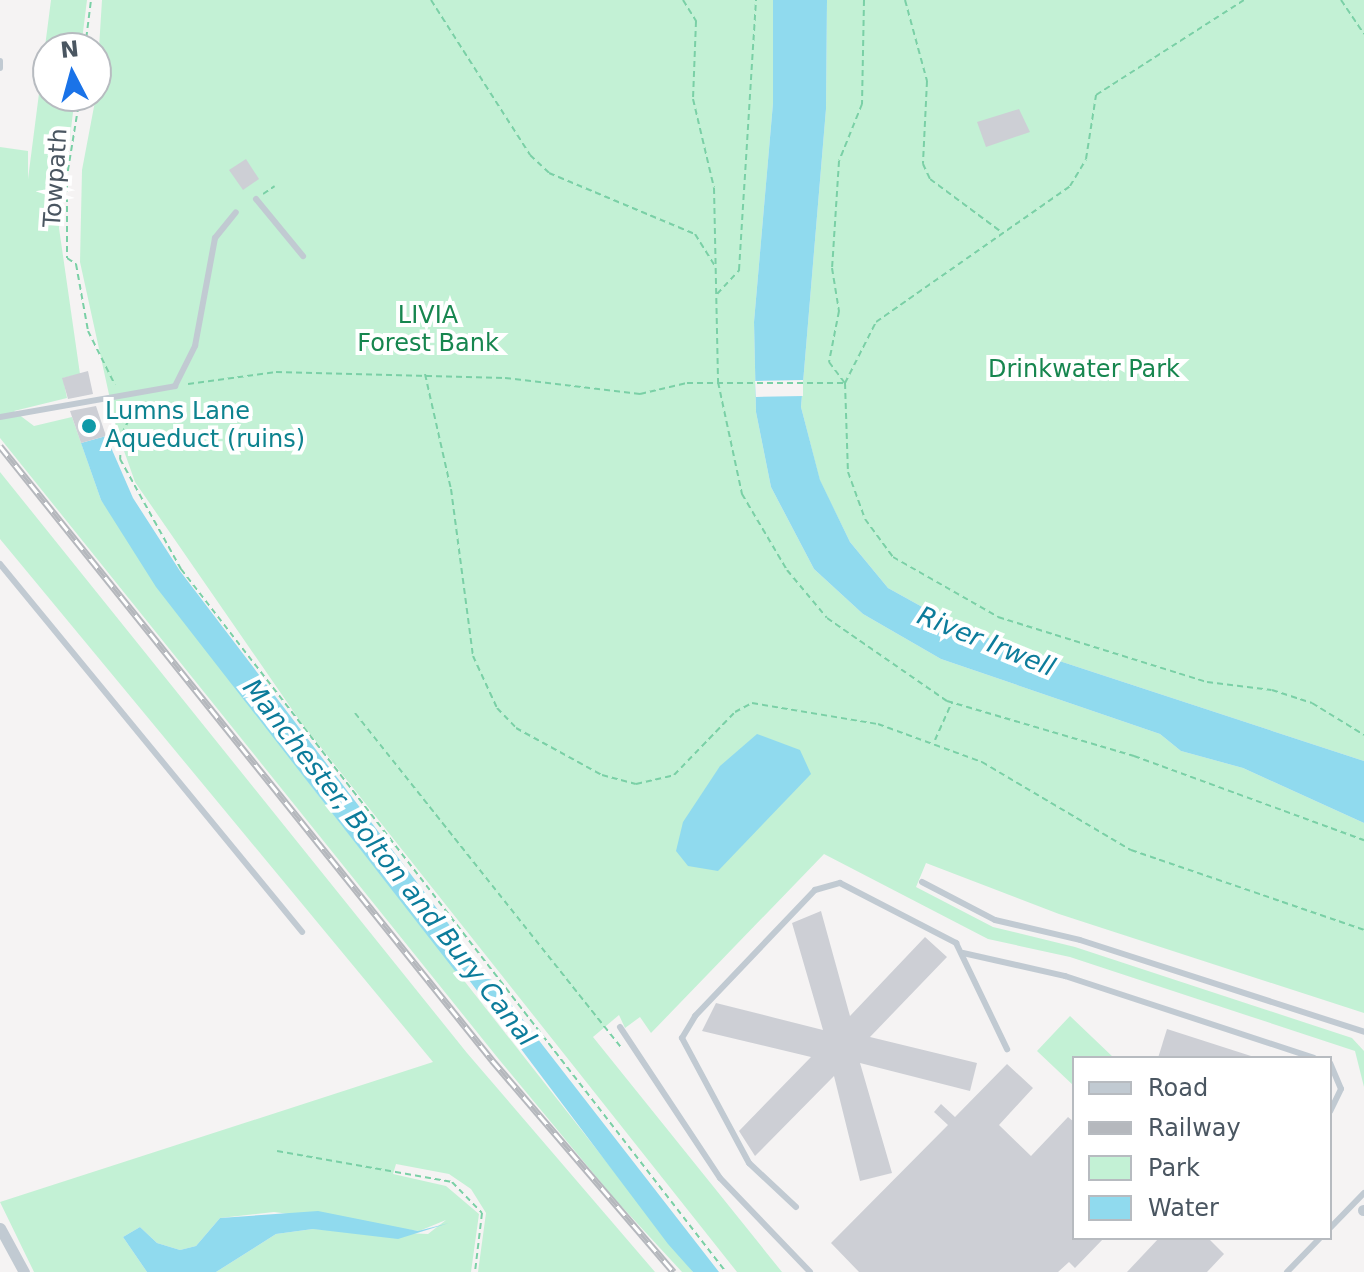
<!DOCTYPE html>
<style>
body{margin:0}
#map{position:relative;width:1364px;height:1272px;overflow:hidden;background:#f5f3f3;font-family:"DejaVu Sans",sans-serif}
div>[style]{position:absolute}
[style*='--x']{left:calc(var(--x)*1px);top:calc(var(--y)*1px);width:calc(var(--w)*1px);rotate:calc(var(--a)*1deg)}
.green>*{inset:0;background:#c3f1d5}
.water>*{inset:0;background:#90daee}
.pier>*{inset:0;background:#f5f3f3}
.building>*{inset:0;background:#cdcfd5}
.path>*{height:2px;margin-top:-1px;transform-origin:0;background:repeating-linear-gradient(90deg,#7ad0a6 0 6px,transparent 0 10px)}
.lane>*{height:6px;margin:-3px;padding:0 3px;transform-origin:3px;border-radius:3px;background:#c1cad2}
.street>*{height:11px;margin:-5.5px;padding:0 5.5px;transform-origin:5.5px;border-radius:5.5px;background:#c1cad2}
.rail>*{height:7px;margin-top:-3.5px;transform-origin:0;background:repeating-linear-gradient(90deg,#fff 0 12px,#b5b8bd 0 24px);box-sizing:border-box;border-block:2px solid #b5b8bd}
.dots>*{width:22px;height:22px;translate:-50% -50%;box-sizing:border-box;border:4px solid #fff;border-radius:50%}
span{translate:-50% -50%;white-space:nowrap;text-align:center;line-height:1.15;-webkit-text-stroke:8px #fff;paint-order:stroke}
.street-label{font-size:24px;color:#4a5661}
.park-label{font-size:24px;color:#17864f}
.culture-label{font-size:24px;color:#0d838f}
.left{translate:0 -50%;text-align:left}
.water-label{font-size:26px;color:#0c7c9b;font-style:italic}
.legend{position:absolute;left:1072px;top:1056px;width:260px;height:184px;box-sizing:border-box;background:#fff;border:2px solid #b7bbc0;margin:0;padding:10px 14px;list-style:none;font-size:24px;color:#4a5661}
.legend li{display:flex;align-items:center;gap:16px;height:40px}
.legend b{width:40px;border:2px solid #b7bbc0}
.north{position:absolute;left:32px;top:32px;width:80px;height:80px;box-sizing:border-box;background:#fff;border:2px solid #b7bbc0;border-radius:50%;rotate:354deg;font-size:22px;font-weight:700;line-height:32px;text-align:center;color:#4a5661}
.north::after{content:'';display:block;margin:auto;width:28px;height:36px;background:#1a73e8;clip-path:polygon(50% 0,100% 100%,50% 72%,0 100%)}
</style>
<div id="map">
<div class="green">
<i style="clip-path:polygon(51px 0,87px 0,81px 48px,48px 48px,48px 96px,75px 96px,59px 228px,80px 374px,63px 378px,67px 398px,14px 411px,34px 426px,72px 417px,101px 500px,315px 791px,693px 1272px,682px 1272px,613px 1197px,497px 1057px,0 438px,0 147px,28px 151px,28px 179px)"></i>
<i style="clip-path:polygon(102px 0,773px 0,773px 103px,754px 322px,756px 412px,771px 487px,814px 569px,863px 614px,941px 659px,1160px 734px,1181px 751px,1243px 768px,1364px 823px,1364px 1013px,1059px 914px,926px 863px,916px 887px,993px 927px,1075px 947px,1352px 1038px,1364px 1051px,1364px 1087px,1355px 1051px,1070px 957px,988px 939px,824px 854px,651px 1033px,640px 1017px,625px 1028px,619px 1015px,593px 1037px,782px 1272px,737px 1272px,300px 721px,135px 482px,117px 431px,80px 262px,82px 170px,96px 96px)"></i>
<i style="clip-path:polygon(827px 0,1364px 0,1364px 761px,962px 629px,888px 588px,850px 542px,820px 481px,801px 407px,826px 109px)"></i>
<i style="clip-path:polygon(0 472px,467px 1053px,655px 1272px,478px 1272px,486px 1213px,471px 1189px,449px 1174px,396px 1164px,393px 1174px,446px 1186px,479px 1214px,471px 1272px,216px 1272px,276px 1234px,313px 1229px,428px 1234px,446px 1220px,419px 1231px,274px 1212px,220px 1218px,196px 1246px,180px 1250px,157px 1243px,140px 1227px,123px 1237px,147px 1272px,34px 1272px,0 1202px,433px 1062px,0 539px)"></i>
<i style="clip-path:polygon(1070px 1016px,1114px 1058px,1074px 1058px,1074px 1086px,1037px 1051px)"></i>
</div>
<div class="water">
<i style="clip-path:polygon(773px 0,827px 0,826px 109px,801px 407px,820px 480px,850px 542px,888px 588px,962px 629px,1364px 761px,1364px 823px,1243px 768px,1181px 751px,1160px 734px,941px 659px,863px 614px,814px 569px,771px 487px,756px 412px,754px 322px,773px 103px)"></i>
<i style="clip-path:polygon(106px 436px,133px 498px,180px 571px,473px 956px,482px 977px,492px 980px,719px 1272px,693px 1272px,668px 1244px,463px 972px,455px 971px,156px 587px,101px 500px,81px 443px)"></i>
<i style="clip-path:polygon(757px 734px,800px 750px,811px 774px,718px 871px,688px 866px,676px 851px,683px 822px,720px 766px)"></i>
<i style="clip-path:polygon(318px 1211px,418px 1231px,449px 1223px,398px 1239px,313px 1229px,276px 1234px,216px 1272px,147px 1272px,123px 1237px,140px 1227px,157px 1243px,180px 1250px,196px 1246px,220px 1218px)"></i>
</div>
<div class="pier">
<i style="clip-path:polygon(803px 380px,803px 396px,756px 397px,755px 381px)"></i>
</div>
<div class="building">
<i style="clip-path:polygon(1019px 109px,1030px 132px,986px 147px,977px 122px)"></i>
<i style="clip-path:polygon(246px 159px,259px 179px,243px 190px,229px 170px)"></i>
<i style="clip-path:polygon(88px 371px,93px 394px,68px 399px,62px 378px)"></i>
<i style="clip-path:polygon(96px 406px,106px 436px,81px 443px,70px 411px)"></i>
<i style="clip-path:polygon(821px 911px,850px 1016px,925px 937px,947px 957px,870px 1037px,977px 1063px,970px 1091px,860px 1063px,892px 1173px,860px 1181px,834px 1076px,755px 1156px,739px 1131px,811px 1057px,702px 1031px,716px 1003px,823px 1030px,792px 923px)"></i>
<i style="clip-path:polygon(1167px 1029px,1251px 1056px,1251px 1058px,1158px 1058px)"></i>
<i style="clip-path:polygon(1007px 1064px,1033px 1088px,999px 1125px,1031px 1156px,1068px 1117px,1074px 1122px,1074px 1238px,1104px 1238px,1075px 1268px,1069px 1262px,1058px 1272px,859px 1272px,831px 1243px,948px 1125px,934px 1112px,941px 1104px,955px 1117px)"></i>
<i style="clip-path:polygon(1159px 1238px,1208px 1238px,1224px 1254px,1207px 1272px,1127px 1272px)"></i>
</div>
<div class="path">
<i style="--x:431;--y:0;--w:184;--a:57.4"></i>
<i style="--x:530;--y:155;--w:26;--a:43"></i>
<i style="--x:549;--y:173;--w:158;--a:22.7"></i>
<i style="--x:695;--y:234;--w:38;--a:58"></i>
<i style="--x:683;--y:0;--w:25;--a:58"></i>
<i style="--x:696;--y:21;--w:78;--a:92.2"></i>
<i style="--x:693;--y:99;--w:91;--a:76.7"></i>
<i style="--x:714;--y:188;--w:194;--a:88.8"></i>
<i style="--x:718;--y:382;--w:115;--a:77.9"></i>
<i style="--x:742;--y:494;--w:88;--a:59.4"></i>
<i style="--x:787;--y:570;--w:62;--a:50.2"></i>
<i style="--x:827;--y:618;--w:146;--a:34.7"></i>
<i style="--x:947;--y:701;--w:195;--a:16.4"></i>
<i style="--x:1134;--y:756;--w:245;--a:20.1"></i>
<i style="--x:864;--y:0;--w:104;--a:91.1"></i>
<i style="--x:862;--y:104;--w:61;--a:112"></i>
<i style="--x:839;--y:161;--w:107;--a:93.7"></i>
<i style="--x:832;--y:268;--w:44;--a:80.8"></i>
<i style="--x:839;--y:311;--w:52;--a:101.1"></i>
<i style="--x:829;--y:362;--w:26;--a:53"></i>
<i style="--x:845;--y:383;--w:89;--a:88.1"></i>
<i style="--x:848;--y:472;--w:50;--a:70.1"></i>
<i style="--x:865;--y:519;--w:47;--a:53.6"></i>
<i style="--x:893;--y:557;--w:121;--a:29.7"></i>
<i style="--x:998;--y:617;--w:219;--a:17.3"></i>
<i style="--x:1207;--y:682;--w:65;--a:7"></i>
<i style="--x:1272;--y:690;--w:42;--a:18"></i>
<i style="--x:1312;--y:703;--w:61;--a:31.6"></i>
<i style="--x:905;--y:0;--w:84;--a:74.8"></i>
<i style="--x:927;--y:81;--w:83;--a:92.8"></i>
<i style="--x:923;--y:164;--w:17;--a:65"></i>
<i style="--x:930;--y:179;--w:87;--a:36.6"></i>
<i style="--x:1341;--y:0;--w:41;--a:55.9"></i>
<i style="--x:85;--y:48;--w:48;--a:-82.9"></i>
<i style="--x:80;--y:96;--w:81;--a:99.2"></i>
<i style="--x:67;--y:176;--w:82;--a:90"></i>
<i style="--x:67;--y:258;--w:11;--a:34"></i>
<i style="--x:76;--y:264;--w:68;--a:79.8"></i>
<i style="--x:88;--y:331;--w:60;--a:63.4"></i>
<i style="--x:263;--y:194;--w:14;--a:-34"></i>
<i style="--x:717;--y:294;--w:33;--a:-47"></i>
<i style="--x:739;--y:270;--w:271;--a:-86.4"></i>
<i style="--x:425;--y:374;--w:118;--a:77.3"></i>
<i style="--x:451;--y:489;--w:168;--a:82.5"></i>
<i style="--x:473;--y:656;--w:57;--a:65.2"></i>
<i style="--x:497;--y:708;--w:28;--a:46"></i>
<i style="--x:516;--y:728;--w:98;--a:28.7"></i>
<i style="--x:602;--y:775;--w:35;--a:15"></i>
<i style="--x:636;--y:784;--w:39;--a:-13"></i>
<i style="--x:674;--y:775;--w:88;--a:-45.9"></i>
<i style="--x:735;--y:712;--w:19;--a:-28"></i>
<i style="--x:752;--y:703;--w:128;--a:9.5"></i>
<i style="--x:878;--y:724;--w:111;--a:20.1"></i>
<i style="--x:982;--y:762;--w:173;--a:30.6"></i>
<i style="--x:1131;--y:850;--w:246;--a:18.9"></i>
<i style="--x:188;--y:384;--w:89;--a:-7.8"></i>
<i style="--x:276;--y:372;--w:229;--a:1.5"></i>
<i style="--x:505;--y:378;--w:136;--a:6.8"></i>
<i style="--x:640;--y:394;--w:48;--a:-13.2"></i>
<i style="--x:687;--y:383;--w:158;--a:0"></i>
<i style="--x:845;--y:383;--w:68;--a:-63.1"></i>
<i style="--x:876;--y:322;--w:237;--a:-35"></i>
<i style="--x:1070;--y:186;--w:31;--a:-59"></i>
<i style="--x:1086;--y:159;--w:65;--a:-81.1"></i>
<i style="--x:1096;--y:95;--w:176;--a:-32.7"></i>
<i style="--x:138;--y:402;--w:37;--a:117"></i>
<i style="--x:121;--y:435;--w:24;--a:92"></i>
<i style="--x:120;--y:459;--w:126;--a:61"></i>
<i style="--x:181;--y:569;--w:890;--a:52.22"></i>
<i style="--x:355;--y:713;--w:429;--a:51.5"></i>
<i style="--x:935;--y:740;--w:42;--a:-65.9"></i>
<i style="--x:277;--y:1151;--w:178;--a:10"></i>
<i style="--x:452;--y:1182;--w:43;--a:45.9"></i>
<i style="--x:482;--y:1213;--w:59;--a:96.8"></i>
</div>
<div class="lane">
<i style="--x:0;--y:61;--w:7;--a:90"></i>
<i style="--x:256;--y:199;--w:74;--a:50.5"></i>
<i style="--x:0;--y:417;--w:178;--a:-10"></i>
<i style="--x:175;--y:386;--w:45;--a:-63.4"></i>
<i style="--x:195;--y:346;--w:110;--a:-79.5"></i>
<i style="--x:215;--y:238;--w:33;--a:-51"></i>
<i style="--x:0;--y:564;--w:476;--a:50.6"></i>
<i style="--x:922;--y:882;--w:82;--a:27.5"></i>
<i style="--x:995;--y:920;--w:87;--a:13.2"></i>
<i style="--x:1080;--y:940;--w:299;--a:17.9"></i>
<i style="--x:963;--y:953;--w:105;--a:12.7"></i>
<i style="--x:1065;--y:976;--w:262;--a:18.2"></i>
<i style="--x:620;--y:1027;--w:181;--a:56.5"></i>
<i style="--x:720;--y:1178;--w:130;--a:46.2"></i>
<i style="--x:1330;--y:1063;--w:28;--a:67"></i>
<i style="--x:1341;--y:1089;--w:25;--a:116"></i>
<i style="--x:796;--y:1207;--w:64;--a:-136.9"></i>
<i style="--x:749;--y:1163;--w:142;--a:-118.2"></i>
<i style="--x:682;--y:1038;--w:26;--a:-59"></i>
<i style="--x:695;--y:1016;--w:174;--a:-46.4"></i>
<i style="--x:815;--y:890;--w:26;--a:-16"></i>
<i style="--x:840;--y:883;--w:131;--a:27.3"></i>
<i style="--x:956;--y:943;--w:118;--a:64.3"></i>
<i style="--x:1330;--y:1228;--w:49;--a:-45.8"></i>
<i style="--x:1287;--y:1272;--w:47;--a:-45.9"></i>
</div>
<div class="street">
<i style="--x:1363;--y:1210;--w:1;--a:0"></i>
<i style="--x:0;--y:1228;--w:50;--a:61.4"></i>
</div>
<div class="rail">
<i style="--x:0;--y:446;--w:787;--a:51.29"></i>
<i style="--x:492;--y:1060;--w:279;--a:49.4"></i>
</div>
<div class="dots">
<i style="left:89px;top:426px;background:#0f9aa8"></i>
</div>
<div class="street-label">
<span style="left:56px;top:178px;rotate:-86deg">Towpath</span>
</div>
<div class="park-label">
<span style="left:428px;top:330px">LIVIA<br>Forest Bank</span>
<span style="left:1084px;top:370px">Drinkwater Park</span>
</div>
<div class="culture-label">
<span class="left" style="left:105px;top:426px">Lumns Lane<br>Aqueduct (ruins)</span>
</div>
<div class="water-label">
<span style="left:986px;top:642px;rotate:22deg">River Irwell</span>
<span style="left:389px;top:863px;rotate:52deg">Manchester, Bolton and Bury Canal</span>
</div>
<ul class="legend">
<li><b style="height:10px;background:#c1cad2"></b>Road</li>
<li><b style="height:10px;background:#b5b8bd"></b>Railway</li>
<li><b style="height:22px;background:#c3f1d5"></b>Park</li>
<li><b style="height:22px;background:#90daee"></b>Water</li>
</ul>
<div class="north">N</div>
</div>
